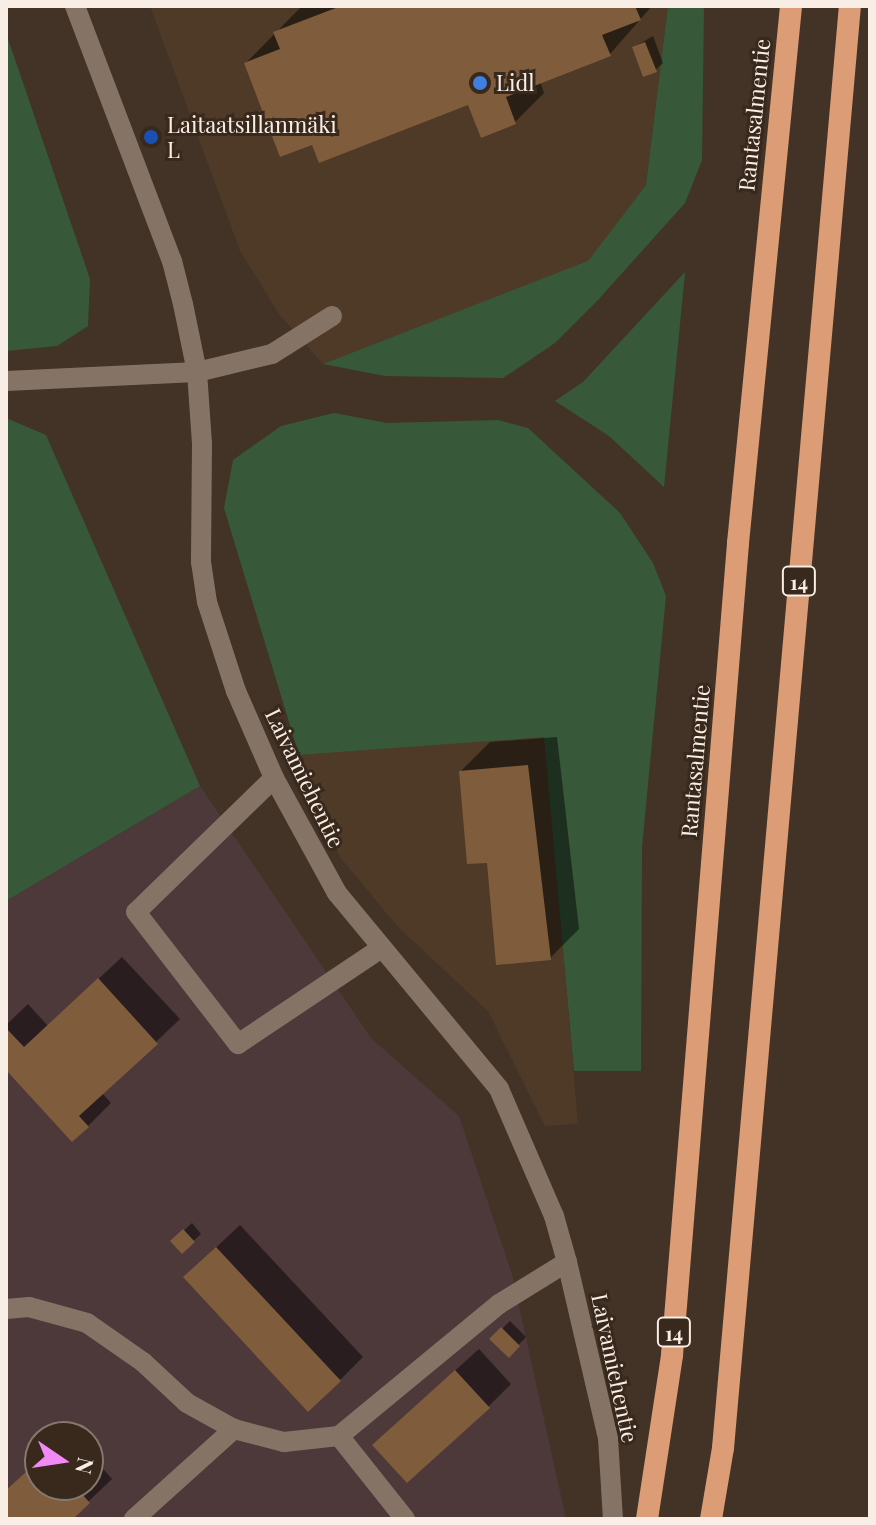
<!DOCTYPE html>
<meta charset="utf-8">
<style>
body{margin:0}
#map{position:relative;width:876px;height:1525px;overflow:hidden;background:#423326;font-family:"Playfair Display",serif}
div>[style]{position:absolute}
[style*='--x']{left:calc(var(--x)*1px);top:calc(var(--y)*1px);width:calc(var(--w)*1px);rotate:calc(var(--a)*1deg)}
.built>*{inset:0;background:#4e3a27}
.industrial>*{inset:0;background:#4d383a}
.green>*{inset:0;background:#375939}
.shadow>*{inset:0;background:#0007}
.building>*{inset:0;background:#7f5c3c}
.service>*{height:20px;margin:-10px;padding:0 10px;transform-origin:10px;border-radius:10px;background:#857465}
.minor>*{height:20px;margin:-10px;padding:0 10px;transform-origin:10px;border-radius:10px;background:#857465}
.trunk>*{height:22px;margin:-11px;padding:0 11px;transform-origin:11px;border-radius:11px;background:#dc9c76}
.dots>*{width:22px;height:22px;translate:-50% -50%;box-sizing:border-box;border:4px solid #38291c;border-radius:50%}
span{translate:-50% -50%;white-space:nowrap;text-align:center;line-height:1.15;-webkit-text-stroke:6px #38291c;paint-order:stroke}
.shield-label span{padding:2px 6px;background:#38291c;border:2px solid;border-radius:6px;-webkit-text-stroke-width:0}
.shield-label{font-size:20px;color:#f8eee6;font-weight:700}
.poi-label{font-size:22px;color:#f8eee6}
.left{translate:0 -50%;text-align:left}
.street-label{font-size:22px;color:#f8eee6}
.frame{position:absolute;inset:0;border:8px solid #f8eee6;pointer-events:none}
.north{position:absolute;left:24px;top:1421px;width:80px;height:80px;box-sizing:border-box;background:#38291c;border:2px solid #85786d;border-radius:50%;rotate:103deg;font-size:22px;font-weight:700;line-height:32px;text-align:center;color:#f8eee6}
.north::after{content:'';display:block;margin:auto;width:28px;height:36px;background:#f18af4;clip-path:polygon(50% 0,100% 100%,50% 72%,0 100%)}
</style>
<div id="map">
<div class="built">
<i style="clip-path:polygon(150px 6px,668px 6px,646px 185px,588px 262px,323px 364px,279px 314px,240px 251px)"></i>
<i style="clip-path:polygon(545px 736px,578px 1124px,545px 1126px,488px 1011px,398px 927px,340px 857px,299px 755px)"></i>
</div>
<div class="industrial">
<i style="clip-path:polygon(evenodd,200px 786px,371px 1038px,459px 1116px,512px 1274px,566px 1519px,6px 1519px,6px 901px,200px 786px,40px 1437px,88px 1437px,88px 1485px,40px 1485px,40px 1437px)"></i>
</div>
<div class="green">
<i style="clip-path:polygon(668px 6px,704px 6px,702px 160px,685px 203px,598px 300px,555px 343px,503px 378px,385px 376px,323px 364px,588px 261px,646px 185px)"></i>
<i style="clip-path:polygon(6px 33px,90px 279px,88px 326px,57px 346px,6px 351px)"></i>
<i style="clip-path:polygon(685px 272px,685px 273px,664px 487px,609px 436px,555px 401px,583px 382px)"></i>
<i style="clip-path:polygon(334px 413px,387px 423px,498px 420px,528px 428px,620px 513px,653px 563px,666px 596px,642px 847px,641px 1071px,574px 1071px,544px 737px,299px 755px,224px 508px,233px 460px,281px 426px)"></i>
<i style="clip-path:polygon(6px 418px,46px 435px,200px 786px,6px 901px)"></i>
</div>
<div class="shadow">
<i style="clip-path:polygon(302px 6px,652px 6px,610px 54px,540px 81px,544px 93px,515px 122px,482px 135px,469px 103px,313px 142px,246px 63px)"></i>
<i style="clip-path:polygon(653px 36px,663px 63px,655px 70px,634px 47px)"></i>
<i style="clip-path:polygon(557px 737px,579px 929px,550px 958px,461px 771px,490px 742px)"></i>
<i style="clip-path:polygon(122px 957px,180px 1019px,102px 1093px,111px 1103px,88px 1126px,6px 1068px,6px 1025px,28px 1004px,48px 1026px)"></i>
<i style="clip-path:polygon(192px 1223px,201px 1234px,182px 1251px,173px 1241px)"></i>
<i style="clip-path:polygon(240px 1225px,363px 1357px,340px 1380px,208px 1255px)"></i>
<i style="clip-path:polygon(510px 1321px,526px 1337px,509px 1355px,492px 1339px)"></i>
<i style="clip-path:polygon(479px 1349px,511px 1384px,488px 1407px,398px 1422px)"></i>
<i style="clip-path:polygon(88px 1452px,112px 1479px,70px 1519px,6px 1519px,6px 1490px,40px 1459px,40px 1485px,88px 1485px)"></i>
</div>
<div class="building">
<i style="clip-path:polygon(341px 6px,635px 6px,641px 20px,602px 35px,611px 56px,506px 97px,516px 124px,481px 138px,468px 105px,319px 163px,312px 145px,280px 157px,244px 63px,280px 49px,273px 32px)"></i>
<i style="clip-path:polygon(645px 42px,657px 72px,643px 77px,632px 47px)"></i>
<i style="clip-path:polygon(528px 765px,551px 960px,496px 965px,487px 863px,467px 864px,459px 771px)"></i>
<i style="clip-path:polygon(98px 978px,158px 1044px,79px 1116px,89px 1127px,72px 1142px,6px 1070px,6px 1028px,24px 1047px)"></i>
<i style="clip-path:polygon(183px 1229px,195px 1242px,182px 1254px,170px 1241px)"></i>
<i style="clip-path:polygon(216px 1247px,341px 1381px,308px 1412px,183px 1277px)"></i>
<i style="clip-path:polygon(501px 1327px,520px 1346px,509px 1358px,489px 1339px)"></i>
<i style="clip-path:polygon(455px 1370px,490px 1408px,407px 1483px,372px 1445px)"></i>
<i style="clip-path:polygon(40px 1459px,40px 1485px,74px 1485px,90px 1503px,73px 1519px,6px 1519px,6px 1490px)"></i>
</div>
<div class="service">
<i style="--x:197;--y:372;--w:77;--a:-13.5"></i>
<i style="--x:272;--y:354;--w:71;--a:-32.3"></i>
<i style="--x:274;--y:778;--w:192;--a:135.8"></i>
<i style="--x:136;--y:912;--w:167;--a:52.3"></i>
<i style="--x:238;--y:1044;--w:171;--a:-33.8"></i>
<i style="--x:6;--y:1309;--w:23;--a:-5"></i>
<i style="--x:29;--y:1307;--w:60;--a:15.4"></i>
<i style="--x:87;--y:1323;--w:68;--a:34.9"></i>
<i style="--x:143;--y:1362;--w:60;--a:43"></i>
<i style="--x:187;--y:1403;--w:54;--a:29"></i>
<i style="--x:234;--y:1429;--w:52;--a:14.6"></i>
<i style="--x:284;--y:1442;--w:55;--a:-6.2"></i>
<i style="--x:339;--y:1436;--w:207;--a:-39.5"></i>
<i style="--x:499;--y:1304;--w:80;--a:-31.7"></i>
<i style="--x:339;--y:1436;--w:106;--a:51.5"></i>
<i style="--x:134;--y:1519;--w:135;--a:-42"></i>
</div>
<div class="minor">
<i style="--x:75;--y:6;--w:273;--a:69.2"></i>
<i style="--x:172;--y:261;--w:44;--a:75.7"></i>
<i style="--x:183;--y:304;--w:69;--a:78.4"></i>
<i style="--x:197;--y:372;--w:72;--a:86"></i>
<i style="--x:202;--y:444;--w:118;--a:90.5"></i>
<i style="--x:201;--y:562;--w:40;--a:81.5"></i>
<i style="--x:207;--y:602;--w:94;--a:72"></i>
<i style="--x:236;--y:691;--w:95;--a:66.4"></i>
<i style="--x:274;--y:778;--w:131;--a:61.3"></i>
<i style="--x:337;--y:893;--w:254;--a:50.4"></i>
<i style="--x:499;--y:1089;--w:138;--a:66.6"></i>
<i style="--x:554;--y:1216;--w:48;--a:74.2"></i>
<i style="--x:567;--y:1262;--w:181;--a:76.9"></i>
<i style="--x:608;--y:1438;--w:81;--a:86.5"></i>
<i style="--x:6;--y:381;--w:191;--a:-2.7"></i>
</div>
<div class="trunk">
<i style="--x:647;--y:1519;--w:166;--a:-81.3"></i>
<i style="--x:672;--y:1355;--w:815;--a:-85.35"></i>
<i style="--x:738;--y:543;--w:540;--a:-84.36"></i>
<i style="--x:711;--y:1519;--w:72;--a:-80.4"></i>
<i style="--x:723;--y:1448;--w:1448;--a:-84.97"></i>
</div>
<div class="dots">
<i style="left:480px;top:83px;background:#3f7fe0"></i>
<i style="left:151px;top:137px;background:#1a4fb4"></i>
</div>
<div class="shield-label">
<span style="left:799px;top:581px">14</span>
<span style="left:674px;top:1332px">14</span>
</div>
<div class="poi-label">
<span class="left" style="left:496px;top:83px">Lidl</span>
<span class="left" style="left:167px;top:137px">Laitaatsillanmäki<br>L</span>
</div>
<div class="street-label">
<span style="left:754px;top:115px;rotate:-84deg">Rantasalmentie</span>
<span style="left:695px;top:761px;rotate:-85deg">Rantasalmentie</span>
<span style="left:305px;top:778px;rotate:64deg">Laivamiehentie</span>
<span style="left:615px;top:1368px;rotate:78deg">Laivamiehentie</span>
</div>
<div class="frame"></div>
<div class="north">N</div>
</div>
